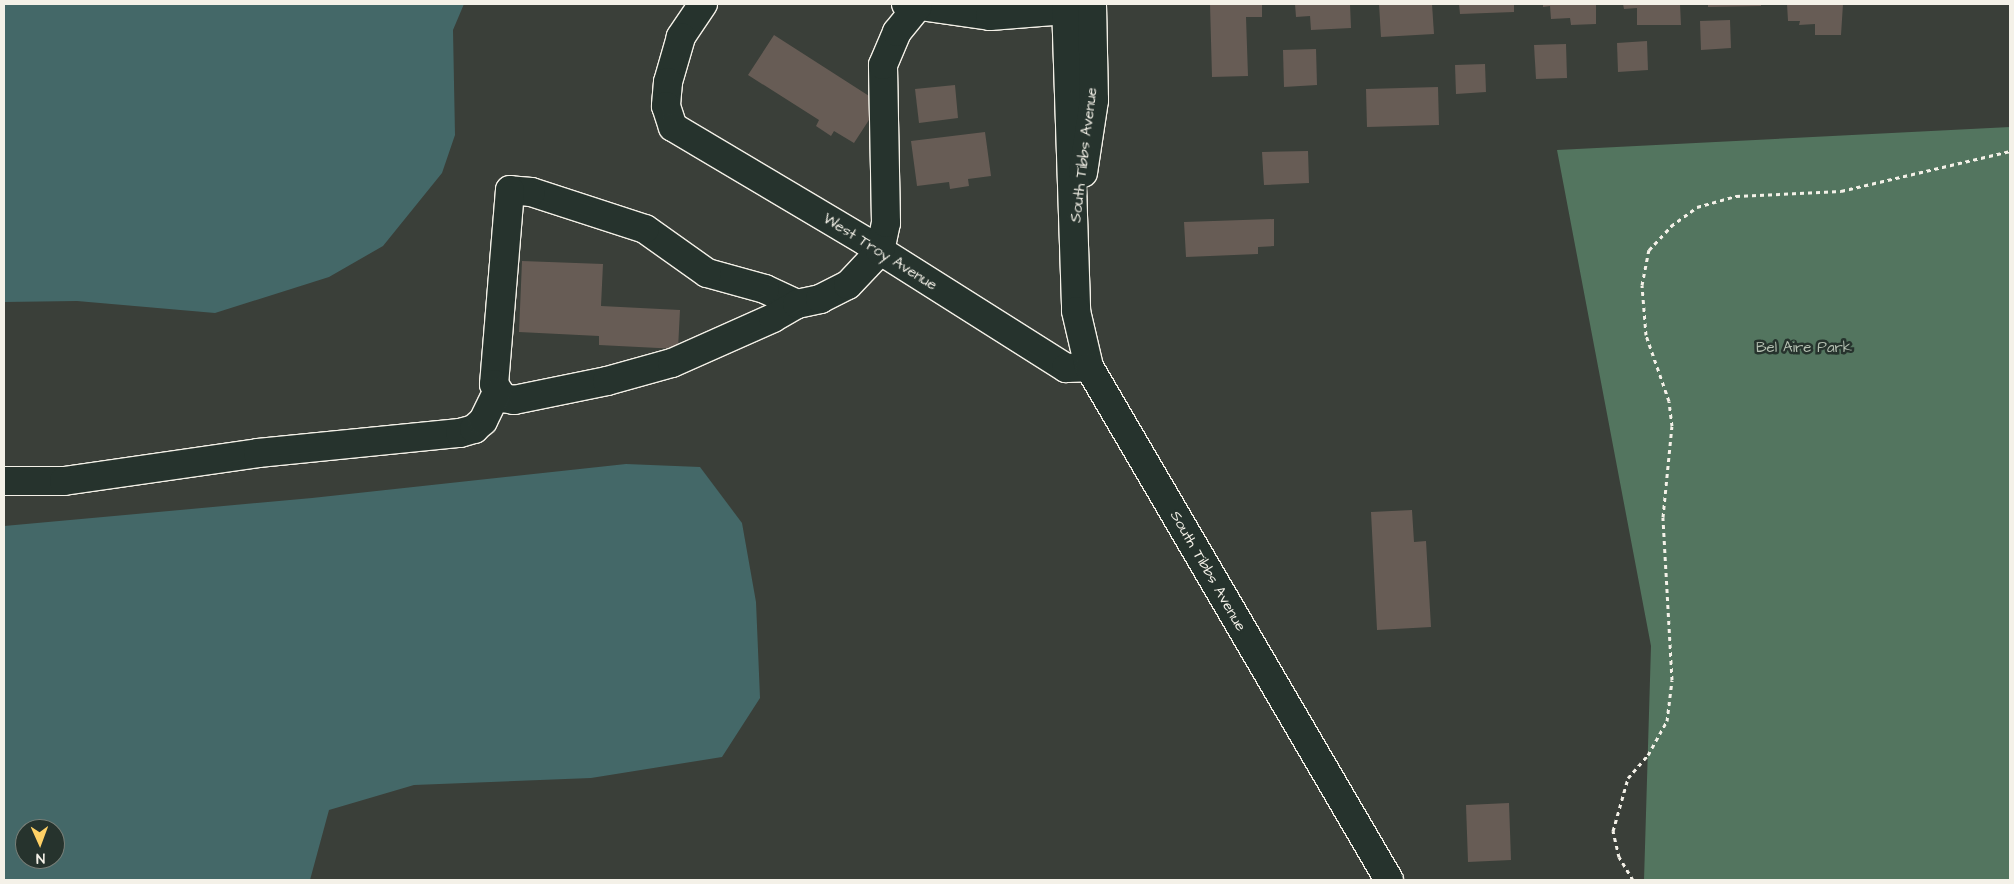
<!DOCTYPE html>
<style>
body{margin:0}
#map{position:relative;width:2014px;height:884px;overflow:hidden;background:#3a3f39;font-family:"Architects Daughter",sans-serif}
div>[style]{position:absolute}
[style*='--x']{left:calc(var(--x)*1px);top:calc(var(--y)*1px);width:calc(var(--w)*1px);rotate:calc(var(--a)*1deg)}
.green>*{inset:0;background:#53755f}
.water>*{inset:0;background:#446868}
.building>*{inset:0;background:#675c55}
.path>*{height:3px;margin-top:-1.5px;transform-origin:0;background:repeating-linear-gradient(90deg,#f4f1e8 0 4px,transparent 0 8px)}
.roads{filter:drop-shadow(1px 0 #f4f1e8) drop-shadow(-1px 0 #f4f1e8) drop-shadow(0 1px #f4f1e8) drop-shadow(0 -1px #f4f1e8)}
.minor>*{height:28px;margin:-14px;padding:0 14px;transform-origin:14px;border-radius:14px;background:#26332d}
span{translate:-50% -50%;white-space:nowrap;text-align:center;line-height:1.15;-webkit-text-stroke:5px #26332d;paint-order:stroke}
.street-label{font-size:15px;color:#f4f1e8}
.park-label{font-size:15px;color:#b4bfb1}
.frame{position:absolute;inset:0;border:5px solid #f4f1e8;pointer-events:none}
.north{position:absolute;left:15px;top:819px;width:50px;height:50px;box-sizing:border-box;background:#26332d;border:1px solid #787f78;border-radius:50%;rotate:178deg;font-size:14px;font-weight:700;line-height:20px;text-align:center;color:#f4f1e8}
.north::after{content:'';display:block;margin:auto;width:18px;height:22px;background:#ffd166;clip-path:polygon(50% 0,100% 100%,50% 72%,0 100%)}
</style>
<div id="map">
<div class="green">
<i style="clip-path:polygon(2010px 127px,2010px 880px,1644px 880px,1651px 646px,1557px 150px)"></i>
</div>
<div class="water">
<i style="clip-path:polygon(4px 4px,464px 4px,453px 30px,455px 135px,442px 173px,383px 246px,329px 277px,215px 313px,77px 301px,4px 302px)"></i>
<i style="clip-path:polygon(evenodd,626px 464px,700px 467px,742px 523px,756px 602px,760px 698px,722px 757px,591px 778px,414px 785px,329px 810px,310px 880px,4px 880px,4px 526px,312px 498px,626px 464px,25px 829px,55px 829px,55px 859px,25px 859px,25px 829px)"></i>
</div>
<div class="building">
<i style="clip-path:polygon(1210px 4px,1262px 4px,1262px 17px,1246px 17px,1248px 76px,1212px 77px)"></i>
<i style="clip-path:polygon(1295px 4px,1350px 4px,1351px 28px,1311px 30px,1310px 16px,1296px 17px)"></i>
<i style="clip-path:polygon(1379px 4px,1432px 4px,1434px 34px,1381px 37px)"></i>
<i style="clip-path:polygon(1459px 4px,1514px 4px,1514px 12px,1460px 14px)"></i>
<i style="clip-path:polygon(1543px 4px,1596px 4px,1596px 24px,1571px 25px,1570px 18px,1551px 19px,1550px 6px,1543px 7px)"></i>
<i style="clip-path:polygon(1623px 4px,1680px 4px,1681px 25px,1637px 25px,1637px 8px,1624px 9px)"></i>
<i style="clip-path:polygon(1708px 4px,1761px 4px,1761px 6px,1708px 7px)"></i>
<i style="clip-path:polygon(1787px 4px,1843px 4px,1841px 35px,1815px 35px,1815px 24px,1799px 25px,1800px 21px,1788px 21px)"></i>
<i style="clip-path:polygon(1730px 20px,1731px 48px,1701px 50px,1700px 21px)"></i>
<i style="clip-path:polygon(774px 35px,880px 103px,854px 143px,834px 131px,831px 136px,816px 126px,819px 120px,748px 75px)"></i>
<i style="clip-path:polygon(1647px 41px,1648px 70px,1618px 72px,1617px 43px)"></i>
<i style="clip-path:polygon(1566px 44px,1567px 78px,1536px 79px,1534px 45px)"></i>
<i style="clip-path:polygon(1316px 49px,1317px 85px,1284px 87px,1283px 50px)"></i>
<i style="clip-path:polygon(1485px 64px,1486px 92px,1456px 94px,1455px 65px)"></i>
<i style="clip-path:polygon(955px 85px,958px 118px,919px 123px,915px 89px)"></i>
<i style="clip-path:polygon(1438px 87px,1439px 125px,1367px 127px,1366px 89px)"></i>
<i style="clip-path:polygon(985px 132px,991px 176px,968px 179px,969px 186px,950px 189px,949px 182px,917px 186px,911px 141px)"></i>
<i style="clip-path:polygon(1308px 151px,1309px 183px,1264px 185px,1262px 152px)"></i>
<i style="clip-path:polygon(1274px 219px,1274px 246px,1258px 247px,1258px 254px,1186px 257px,1184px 222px)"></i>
<i style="clip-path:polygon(522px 261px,603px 264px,601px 306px,680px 310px,678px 349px,599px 345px,599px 336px,519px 332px)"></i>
<i style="clip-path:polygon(1412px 510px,1414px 542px,1426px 541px,1431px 627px,1377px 630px,1371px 512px)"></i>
<i style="clip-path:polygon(1509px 803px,1511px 860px,1468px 862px,1466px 805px)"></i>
</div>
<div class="path">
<i style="--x:1633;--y:880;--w:27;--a:-121"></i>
<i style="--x:1619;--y:857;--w:27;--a:-103"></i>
<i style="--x:1613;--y:831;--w:55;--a:-74.2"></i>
<i style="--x:1628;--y:778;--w:30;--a:-49"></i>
<i style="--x:1648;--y:755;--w:39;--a:-61"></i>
<i style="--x:1667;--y:721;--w:41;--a:-83"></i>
<i style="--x:1672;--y:680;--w:163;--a:-93.2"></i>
<i style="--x:1663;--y:517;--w:91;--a:-84.4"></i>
<i style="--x:1672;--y:426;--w:25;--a:-97"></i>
<i style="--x:1669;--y:401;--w:70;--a:-109.2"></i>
<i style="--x:1646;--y:335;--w:50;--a:-94.6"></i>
<i style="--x:1642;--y:285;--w:36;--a:-79"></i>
<i style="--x:1649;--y:250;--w:33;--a:-47"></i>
<i style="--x:1671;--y:226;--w:32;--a:-36"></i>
<i style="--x:1697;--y:207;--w:41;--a:-15.8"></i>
<i style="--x:1736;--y:196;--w:105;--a:-2.7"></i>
<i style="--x:1841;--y:191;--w:174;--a:-13.3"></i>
</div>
<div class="roads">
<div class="minor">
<i style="--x:703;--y:4;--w:40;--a:124"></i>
<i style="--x:681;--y:37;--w:47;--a:106.1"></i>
<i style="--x:668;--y:82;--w:24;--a:95"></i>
<i style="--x:666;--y:106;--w:22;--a:72"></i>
<i style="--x:673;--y:127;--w:223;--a:30.7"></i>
<i style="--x:865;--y:241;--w:238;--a:32.3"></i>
<i style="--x:1066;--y:368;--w:23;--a:-2"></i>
<i style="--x:906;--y:4;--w:85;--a:8.1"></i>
<i style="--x:990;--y:16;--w:76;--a:-4.5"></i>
<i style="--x:1066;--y:4;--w:307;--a:88.1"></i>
<i style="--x:1076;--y:311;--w:57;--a:76.9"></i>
<i style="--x:1089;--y:367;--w:594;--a:59.68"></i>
<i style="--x:1083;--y:173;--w:74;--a:-81.4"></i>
<i style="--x:1094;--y:100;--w:96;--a:-91.2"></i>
<i style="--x:797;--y:304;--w:35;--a:-155"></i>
<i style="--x:765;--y:289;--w:60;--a:-164.6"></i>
<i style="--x:707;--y:273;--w:76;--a:-144.6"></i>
<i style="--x:645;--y:229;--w:120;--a:-162"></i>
<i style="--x:531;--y:192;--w:21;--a:-175"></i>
<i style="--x:510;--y:190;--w:195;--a:94.7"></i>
<i style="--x:494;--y:384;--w:17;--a:57"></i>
<i style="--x:503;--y:398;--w:11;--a:10"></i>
<i style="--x:514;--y:400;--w:95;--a:-11.5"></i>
<i style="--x:607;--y:381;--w:67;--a:-15.5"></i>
<i style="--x:672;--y:363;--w:111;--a:-24"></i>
<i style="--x:773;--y:318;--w:28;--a:-30"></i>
<i style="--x:797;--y:304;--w:24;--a:-12"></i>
<i style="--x:820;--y:299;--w:31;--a:-27"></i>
<i style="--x:848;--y:285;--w:47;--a:-46.7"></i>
<i style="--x:880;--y:251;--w:29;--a:-78"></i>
<i style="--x:886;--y:223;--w:158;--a:-91.1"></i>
<i style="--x:883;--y:65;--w:36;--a:-67"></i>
<i style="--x:897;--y:32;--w:33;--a:-51"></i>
<i style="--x:4;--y:481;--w:60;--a:0"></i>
<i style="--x:64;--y:481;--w:196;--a:-8.2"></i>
<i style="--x:258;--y:453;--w:203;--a:-5.7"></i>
<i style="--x:460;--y:433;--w:15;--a:-16"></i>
<i style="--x:474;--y:429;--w:12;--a:-42"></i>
<i style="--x:483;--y:421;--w:32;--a:-64"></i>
</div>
</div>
<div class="street-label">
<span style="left:1084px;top:155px;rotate:-83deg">South Tibbs Avenue</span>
<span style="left:880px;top:252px;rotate:32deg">West Troy Avenue</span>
<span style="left:1208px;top:571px;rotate:60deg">South Tibbs Avenue</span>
</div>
<div class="park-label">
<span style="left:1804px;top:348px">Bel Aire Park</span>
</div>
<div class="frame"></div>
<div class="north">N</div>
</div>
